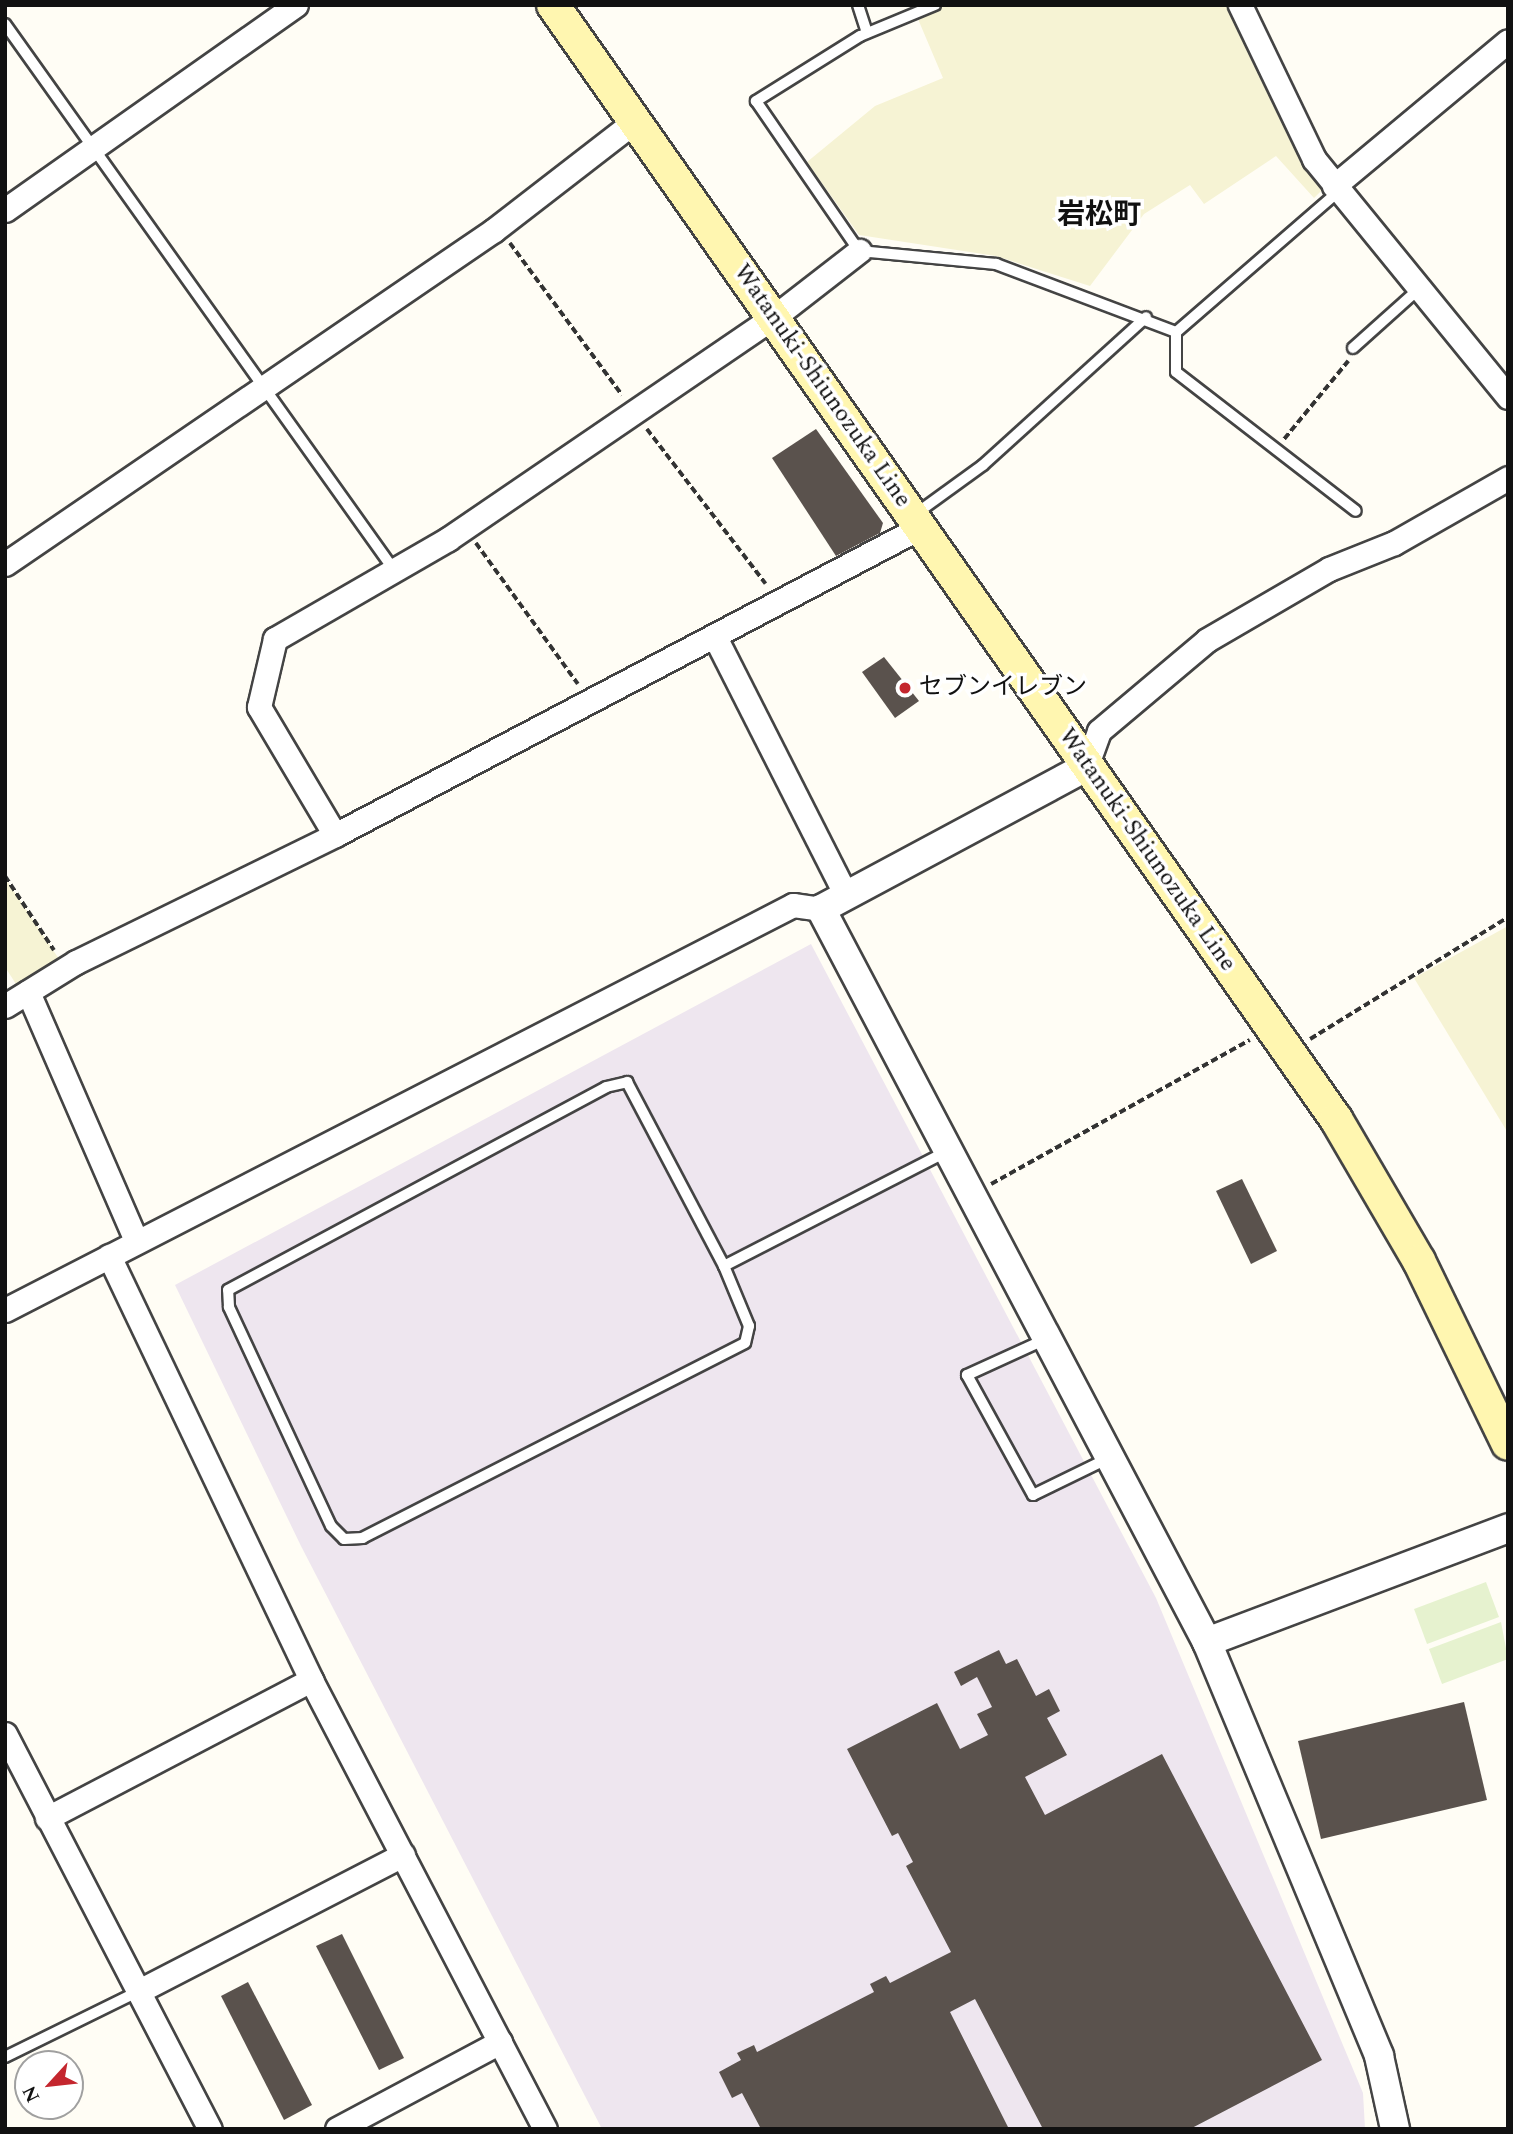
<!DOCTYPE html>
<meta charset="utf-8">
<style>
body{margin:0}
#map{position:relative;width:1513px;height:2134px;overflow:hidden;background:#fffdf5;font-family:Spectral,"Noto Sans JP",serif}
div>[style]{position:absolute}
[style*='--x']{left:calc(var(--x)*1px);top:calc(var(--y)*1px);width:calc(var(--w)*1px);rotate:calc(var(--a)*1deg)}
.industrial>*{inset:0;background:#eee6ef}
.farmland>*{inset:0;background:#f6f3d4}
.pitch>*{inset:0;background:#e6f2cf}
.building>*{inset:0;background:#5a524d}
.path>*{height:3.5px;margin-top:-1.75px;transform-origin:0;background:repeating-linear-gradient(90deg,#333 0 7px,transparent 0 10.5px)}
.roads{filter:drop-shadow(2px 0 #444) drop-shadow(-2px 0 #444) drop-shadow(0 2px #444) drop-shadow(0 -2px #444)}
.service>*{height:10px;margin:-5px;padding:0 5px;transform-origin:5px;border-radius:5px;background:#fff}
.minor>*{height:23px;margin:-11.5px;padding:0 11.5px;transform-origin:11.5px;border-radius:11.5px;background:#fff}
.tertiary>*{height:28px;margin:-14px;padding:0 14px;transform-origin:14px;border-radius:14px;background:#fff}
.secondary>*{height:32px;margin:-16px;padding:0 16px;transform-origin:16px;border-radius:16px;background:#fff6b0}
.dots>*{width:19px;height:19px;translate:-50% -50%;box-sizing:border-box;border:4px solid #fff;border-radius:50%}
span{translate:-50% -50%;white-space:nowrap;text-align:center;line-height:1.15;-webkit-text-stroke:7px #fff;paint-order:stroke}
.street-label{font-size:24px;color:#111}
.poi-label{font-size:24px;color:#111}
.left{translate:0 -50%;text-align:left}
.quarter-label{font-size:28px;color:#111;font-weight:700}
.frame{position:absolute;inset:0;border:7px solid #111;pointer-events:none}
.north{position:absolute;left:14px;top:2050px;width:70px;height:70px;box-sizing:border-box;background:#fff;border:2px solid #a0a0a0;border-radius:50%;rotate:243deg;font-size:19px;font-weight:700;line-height:28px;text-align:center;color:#111}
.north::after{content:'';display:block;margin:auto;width:24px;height:32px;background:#c4262e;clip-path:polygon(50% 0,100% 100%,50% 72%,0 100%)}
</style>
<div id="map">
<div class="industrial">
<i style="clip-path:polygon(811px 944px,1156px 1598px,1363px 2093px,1365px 2129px,602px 2129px,301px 1546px,175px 1285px)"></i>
</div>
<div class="farmland">
<i style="clip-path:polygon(937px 5px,1234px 5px,1327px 185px,1314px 198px,1276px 156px,1204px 204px,1190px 185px,1144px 214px,1090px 286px,996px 256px,859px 235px,807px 162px,875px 106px,943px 78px,915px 12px)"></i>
<i style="clip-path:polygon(5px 878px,59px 959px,16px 984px,5px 967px)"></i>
<i style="clip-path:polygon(1508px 926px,1508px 1133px,1414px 978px)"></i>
</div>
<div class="pitch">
<i style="clip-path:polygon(1486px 1582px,1499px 1617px,1427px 1644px,1414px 1609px)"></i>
<i style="clip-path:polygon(1501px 1622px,1508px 1659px,1442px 1684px,1429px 1649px)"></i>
</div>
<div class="building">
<i style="clip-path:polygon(816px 429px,883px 523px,880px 533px,836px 556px,772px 458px)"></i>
<i style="clip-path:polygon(884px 657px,919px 701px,895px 718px,862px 672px)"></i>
<i style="clip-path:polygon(1242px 1179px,1277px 1251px,1251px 1264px,1216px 1191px)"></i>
<i style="clip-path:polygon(999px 1650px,1006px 1664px,1017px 1659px,1036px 1696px,1049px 1689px,1060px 1711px,1047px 1718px,1067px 1755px,1025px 1777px,1045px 1815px,1162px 1754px,1322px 2060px,1190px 2129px,1043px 2129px,975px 1999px,950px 2012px,1009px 2129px,761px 2129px,742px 2093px,732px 2098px,719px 2072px,741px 2060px,737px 2053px,754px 2045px,757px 2052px,874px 1992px,870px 1984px,886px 1976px,890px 1983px,951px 1952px,906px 1866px,913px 1862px,898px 1833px,892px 1836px,847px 1749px,937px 1703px,960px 1749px,988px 1735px,977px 1714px,992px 1707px,977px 1677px,961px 1686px,954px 1672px)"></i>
<i style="clip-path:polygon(1464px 1702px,1487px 1800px,1321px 1839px,1298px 1741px)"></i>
<i style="clip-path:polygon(342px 1934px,404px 2058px,379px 2070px,316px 1946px)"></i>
<i style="clip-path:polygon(248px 1982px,312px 2105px,284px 2120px,221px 1996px)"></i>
</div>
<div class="path">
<i style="--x:510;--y:243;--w:189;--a:53.6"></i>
<i style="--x:647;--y:429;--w:195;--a:52.5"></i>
<i style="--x:1284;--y:439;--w:101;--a:-50.6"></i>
<i style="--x:476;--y:543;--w:174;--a:54.1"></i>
<i style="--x:5;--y:876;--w:89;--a:56.5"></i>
<i style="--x:1310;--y:1039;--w:233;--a:-31.6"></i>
<i style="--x:991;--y:1184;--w:296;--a:-29.1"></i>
</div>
<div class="roads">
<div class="service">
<i style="--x:858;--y:5;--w:29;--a:72"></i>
<i style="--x:935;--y:5;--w:81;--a:157.5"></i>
<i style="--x:860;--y:36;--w:123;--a:148"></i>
<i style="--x:756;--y:101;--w:182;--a:55.5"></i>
<i style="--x:859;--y:251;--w:138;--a:5.4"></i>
<i style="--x:996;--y:264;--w:192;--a:20.7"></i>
<i style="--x:5;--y:24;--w:670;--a:54.53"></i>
<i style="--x:1339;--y:191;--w:216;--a:139.1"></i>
<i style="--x:1176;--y:332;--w:40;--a:90"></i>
<i style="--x:1176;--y:372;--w:227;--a:37.7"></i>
<i style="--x:1353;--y:348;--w:91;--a:-41.9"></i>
<i style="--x:914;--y:515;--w:85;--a:-35.9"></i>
<i style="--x:983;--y:465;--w:220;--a:-42.2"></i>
<i style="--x:627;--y:1082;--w:208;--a:62.2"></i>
<i style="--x:724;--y:1266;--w:65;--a:67.4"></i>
<i style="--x:749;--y:1326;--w:17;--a:103"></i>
<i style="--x:745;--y:1343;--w:429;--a:153"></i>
<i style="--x:363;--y:1538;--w:19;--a:177"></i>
<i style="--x:344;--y:1539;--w:18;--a:-135"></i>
<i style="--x:331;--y:1526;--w:242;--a:-115"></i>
<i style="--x:229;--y:1307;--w:17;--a:-93"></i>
<i style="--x:228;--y:1290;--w:429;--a:-28.2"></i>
<i style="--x:606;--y:1087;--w:22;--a:-13"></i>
<i style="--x:724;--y:1266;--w:252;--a:-27.2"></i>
<i style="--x:1046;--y:1339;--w:87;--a:155.5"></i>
<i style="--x:967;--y:1375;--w:137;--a:61.2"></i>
<i style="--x:1033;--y:1495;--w:85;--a:-26"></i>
<i style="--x:5;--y:2057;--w:149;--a:-26.2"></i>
</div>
<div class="minor">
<i style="--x:1240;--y:5;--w:171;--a:64.3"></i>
<i style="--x:1314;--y:159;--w:307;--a:50.8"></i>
<i style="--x:1334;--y:186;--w:226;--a:-39.8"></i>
<i style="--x:5;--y:210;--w:356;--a:-35.2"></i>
<i style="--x:5;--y:564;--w:592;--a:-34.33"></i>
<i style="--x:494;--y:230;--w:178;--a:-37.7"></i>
<i style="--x:715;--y:637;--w:289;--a:63.1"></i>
<i style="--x:1086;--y:767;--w:38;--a:-70"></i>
<i style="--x:1099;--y:731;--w:141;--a:-40.1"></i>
<i style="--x:1207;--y:640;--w:141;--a:-30.2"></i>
<i style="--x:1329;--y:569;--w:70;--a:-21.8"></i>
<i style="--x:1394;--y:543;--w:131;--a:-29.7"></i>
<i style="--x:335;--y:835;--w:149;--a:-120.7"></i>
<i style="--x:259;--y:707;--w:70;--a:-76.8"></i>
<i style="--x:275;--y:639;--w:200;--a:-30"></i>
<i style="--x:448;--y:539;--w:394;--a:-34.3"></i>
<i style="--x:774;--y:317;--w:108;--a:-37.8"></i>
<i style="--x:28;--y:992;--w:270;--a:66.5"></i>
<i style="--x:5;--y:1006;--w:84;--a:-31.8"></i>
<i style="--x:76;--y:962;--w:288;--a:-26.1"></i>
<i style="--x:335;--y:835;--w:662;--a:-27.73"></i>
<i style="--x:109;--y:1256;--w:470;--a:64.5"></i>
<i style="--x:311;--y:1680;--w:506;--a:62.47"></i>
<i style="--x:5;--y:1310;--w:886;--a:-27.2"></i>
<i style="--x:793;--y:905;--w:28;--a:8"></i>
<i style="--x:5;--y:1734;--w:445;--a:62.6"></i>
<i style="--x:47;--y:1818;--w:298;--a:-27.6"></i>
<i style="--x:139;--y:1991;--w:297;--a:-27.3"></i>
<i style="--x:337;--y:2129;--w:185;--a:-28.1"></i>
</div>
<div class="tertiary">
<i style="--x:1086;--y:767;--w:301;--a:151.8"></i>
<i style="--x:821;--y:909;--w:828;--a:62.23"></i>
<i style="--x:1207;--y:1642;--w:448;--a:67.4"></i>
<i style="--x:1379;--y:2056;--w:75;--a:77.6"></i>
<i style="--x:1207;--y:1642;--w:322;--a:-20.7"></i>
</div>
<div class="secondary">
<i style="--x:553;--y:5;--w:1362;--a:54.9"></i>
<i style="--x:1336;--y:1119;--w:164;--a:59.7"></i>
<i style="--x:1419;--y:1261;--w:203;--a:64.1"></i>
</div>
</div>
<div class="dots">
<i style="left:905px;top:688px;background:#c4262e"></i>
</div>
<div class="street-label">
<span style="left:822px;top:386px;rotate:55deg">Watanuki-Shiunozuka Line</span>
<span style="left:1147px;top:850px;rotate:55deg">Watanuki-Shiunozuka Line</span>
</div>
<div class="poi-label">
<span class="left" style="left:919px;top:688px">セブンイレブン</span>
</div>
<div class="quarter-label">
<span style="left:1099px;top:215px">岩松町</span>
</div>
<div class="frame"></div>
<div class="north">N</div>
</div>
